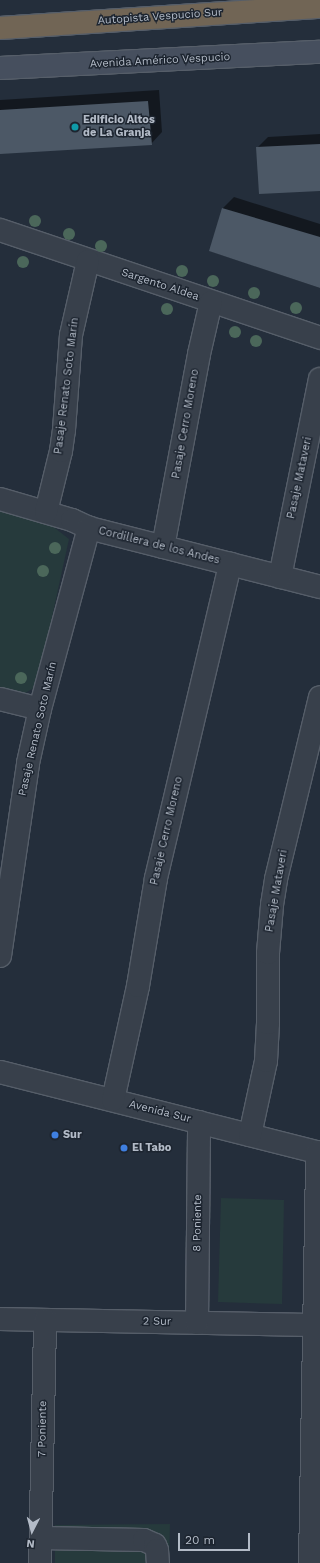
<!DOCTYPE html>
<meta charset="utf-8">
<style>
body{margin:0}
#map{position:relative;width:320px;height:1563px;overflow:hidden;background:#242e3b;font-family:"Work Sans",sans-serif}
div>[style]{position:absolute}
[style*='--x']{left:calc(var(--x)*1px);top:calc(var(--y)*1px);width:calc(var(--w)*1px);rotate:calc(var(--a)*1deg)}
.green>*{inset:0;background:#263a3c}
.shadow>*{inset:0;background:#0007}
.building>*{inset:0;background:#4c5866}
.roads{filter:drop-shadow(1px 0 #565e69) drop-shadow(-1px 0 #565e69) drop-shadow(0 1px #565e69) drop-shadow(0 -1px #565e69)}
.minor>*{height:22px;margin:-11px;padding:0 11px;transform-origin:11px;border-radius:11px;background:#38404b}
.secondary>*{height:22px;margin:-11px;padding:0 11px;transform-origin:11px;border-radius:11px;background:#464f5e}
.motorway>*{height:22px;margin:-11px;padding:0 11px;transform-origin:11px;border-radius:11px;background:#716555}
.trees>*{width:12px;height:12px;margin:-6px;border-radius:50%;background:#4b675a}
.dots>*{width:11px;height:11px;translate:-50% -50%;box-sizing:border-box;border:2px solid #1d2530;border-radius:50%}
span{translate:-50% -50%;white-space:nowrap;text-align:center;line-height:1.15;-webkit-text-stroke:3px #1d2530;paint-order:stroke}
.street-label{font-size:11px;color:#b3bbc7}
.poi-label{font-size:11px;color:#b3bbc7;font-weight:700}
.left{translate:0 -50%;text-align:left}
.north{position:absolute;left:12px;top:1511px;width:40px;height:40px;-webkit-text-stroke:3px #1d2530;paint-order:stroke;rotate:186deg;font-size:11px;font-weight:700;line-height:16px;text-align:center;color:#b3bbc7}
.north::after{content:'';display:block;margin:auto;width:14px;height:18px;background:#b3bbc7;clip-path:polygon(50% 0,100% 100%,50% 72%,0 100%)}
.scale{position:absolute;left:178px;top:1533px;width:72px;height:18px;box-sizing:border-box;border:2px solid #b3bbc7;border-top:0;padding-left:5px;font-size:12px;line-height:14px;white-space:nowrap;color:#b3bbc7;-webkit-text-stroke:3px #1d2530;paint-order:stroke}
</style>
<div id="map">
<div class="green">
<i style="clip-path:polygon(0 505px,42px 518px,69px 539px,37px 686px,17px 698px,0 693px)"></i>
<i style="clip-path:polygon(221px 1198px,284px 1200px,282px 1304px,218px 1302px)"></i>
<i style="clip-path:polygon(170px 1524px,169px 1563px,55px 1563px,55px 1525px)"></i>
</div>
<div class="shadow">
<i style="clip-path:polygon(159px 90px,162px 132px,151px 144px,0 153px,0 100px)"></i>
<i style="clip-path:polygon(320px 134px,320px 190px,257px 148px,268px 137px)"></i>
<i style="clip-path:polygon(234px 197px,320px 224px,320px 288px,210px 251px,223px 208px)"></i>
</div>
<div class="building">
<i style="clip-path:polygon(148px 101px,152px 145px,0 154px,0 110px)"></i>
<i style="clip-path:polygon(320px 144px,320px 191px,259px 194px,256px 147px)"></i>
<i style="clip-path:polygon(222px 208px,320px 237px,320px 288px,209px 251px)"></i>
</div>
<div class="roads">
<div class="minor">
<i style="--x:0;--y:230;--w:338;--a:18.6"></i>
<i style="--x:0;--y:499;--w:75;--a:16.3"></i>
<i style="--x:72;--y:520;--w:19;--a:25"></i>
<i style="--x:89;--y:528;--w:238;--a:14.3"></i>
<i style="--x:46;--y:512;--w:63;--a:-76.2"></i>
<i style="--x:61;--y:451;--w:21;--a:-82"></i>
<i style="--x:64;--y:430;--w:95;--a:-85.8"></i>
<i style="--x:71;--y:335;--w:76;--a:-77.1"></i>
<i style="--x:163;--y:547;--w:196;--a:-79.4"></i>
<i style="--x:199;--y:354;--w:53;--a:-77"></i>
<i style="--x:280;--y:577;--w:202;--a:-78.6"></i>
<i style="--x:0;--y:699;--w:41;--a:14"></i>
<i style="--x:0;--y:956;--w:195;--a:-81.7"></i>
<i style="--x:28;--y:763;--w:55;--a:-77.5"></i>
<i style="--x:40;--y:709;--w:188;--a:-74.9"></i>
<i style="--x:0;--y:1072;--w:330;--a:14.2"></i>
<i style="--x:113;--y:1100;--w:117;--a:-77.6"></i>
<i style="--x:138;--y:986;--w:109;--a:-80.5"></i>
<i style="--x:156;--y:878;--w:323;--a:-76.7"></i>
<i style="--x:250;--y:1135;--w:76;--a:-77.8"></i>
<i style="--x:266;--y:1061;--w:38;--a:-87"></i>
<i style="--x:268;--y:1023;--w:70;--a:-90"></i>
<i style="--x:268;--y:953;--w:48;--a:-85.2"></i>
<i style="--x:272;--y:905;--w:26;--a:-81"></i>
<i style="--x:276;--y:879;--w:187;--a:-76.4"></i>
<i style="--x:0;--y:1319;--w:314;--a:1.1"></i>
<i style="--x:197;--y:1323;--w:201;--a:-89.4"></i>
<i style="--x:41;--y:1538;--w:103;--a:1.1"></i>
<i style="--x:144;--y:1540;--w:12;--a:24"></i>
<i style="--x:155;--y:1545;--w:5;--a:68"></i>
<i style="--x:157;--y:1550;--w:13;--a:86"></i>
<i style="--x:40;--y:1563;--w:243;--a:-88.8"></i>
<i style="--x:310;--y:1563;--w:411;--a:-89"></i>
</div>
<div class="secondary">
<i style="--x:0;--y:68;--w:320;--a:-2.9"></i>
</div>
<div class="motorway">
<i style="--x:0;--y:28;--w:321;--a:-3.8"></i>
</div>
</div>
<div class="trees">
<i style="left:35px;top:221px"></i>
<i style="left:69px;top:234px"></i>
<i style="left:101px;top:246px"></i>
<i style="left:23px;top:262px"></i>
<i style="left:182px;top:271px"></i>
<i style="left:213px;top:281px"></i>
<i style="left:254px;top:293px"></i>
<i style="left:296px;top:308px"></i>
<i style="left:167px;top:309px"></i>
<i style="left:235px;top:332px"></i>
<i style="left:256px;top:341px"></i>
<i style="left:55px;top:548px"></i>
<i style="left:43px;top:571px"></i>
<i style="left:21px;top:678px"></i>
</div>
<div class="dots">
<i style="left:75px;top:127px;background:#0f9aa8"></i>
<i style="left:55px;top:1135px;background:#3f7fe0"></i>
<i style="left:124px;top:1148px;background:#3f7fe0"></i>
</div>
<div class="street-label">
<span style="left:160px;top:17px;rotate:-4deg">Autopista Vespucio Sur</span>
<span style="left:160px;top:61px;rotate:-3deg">Avenida Américo Vespucio</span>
<span style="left:160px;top:285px;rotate:18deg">Sargento Aldea</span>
<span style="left:67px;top:386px;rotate:-83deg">Pasaje Renato Soto Marín</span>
<span style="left:186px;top:424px;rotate:-80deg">Pasaje Cerro Moreno</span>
<span style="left:300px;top:478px;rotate:-78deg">Pasaje Mataveri</span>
<span style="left:159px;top:546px;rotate:14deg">Cordillera de los Andes</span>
<span style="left:38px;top:729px;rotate:-77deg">Pasaje Renato Soto Marín</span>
<span style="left:167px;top:831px;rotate:-77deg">Pasaje Cerro Moreno</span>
<span style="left:277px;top:891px;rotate:-80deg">Pasaje Mataveri</span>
<span style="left:160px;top:1112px;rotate:14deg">Avenida Sur</span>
<span style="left:198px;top:1223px;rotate:-89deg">8 Poniente</span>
<span style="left:157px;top:1322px;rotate:1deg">2 Sur</span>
<span style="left:43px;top:1429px;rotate:-89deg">7 Poniente</span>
</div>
<div class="poi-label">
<span class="left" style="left:83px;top:127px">Edificio Altos<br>de La Granja</span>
<span class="left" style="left:63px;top:1135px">Sur</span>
<span class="left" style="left:132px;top:1148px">El Tabo</span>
</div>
<div class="north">N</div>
<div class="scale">20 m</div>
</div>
